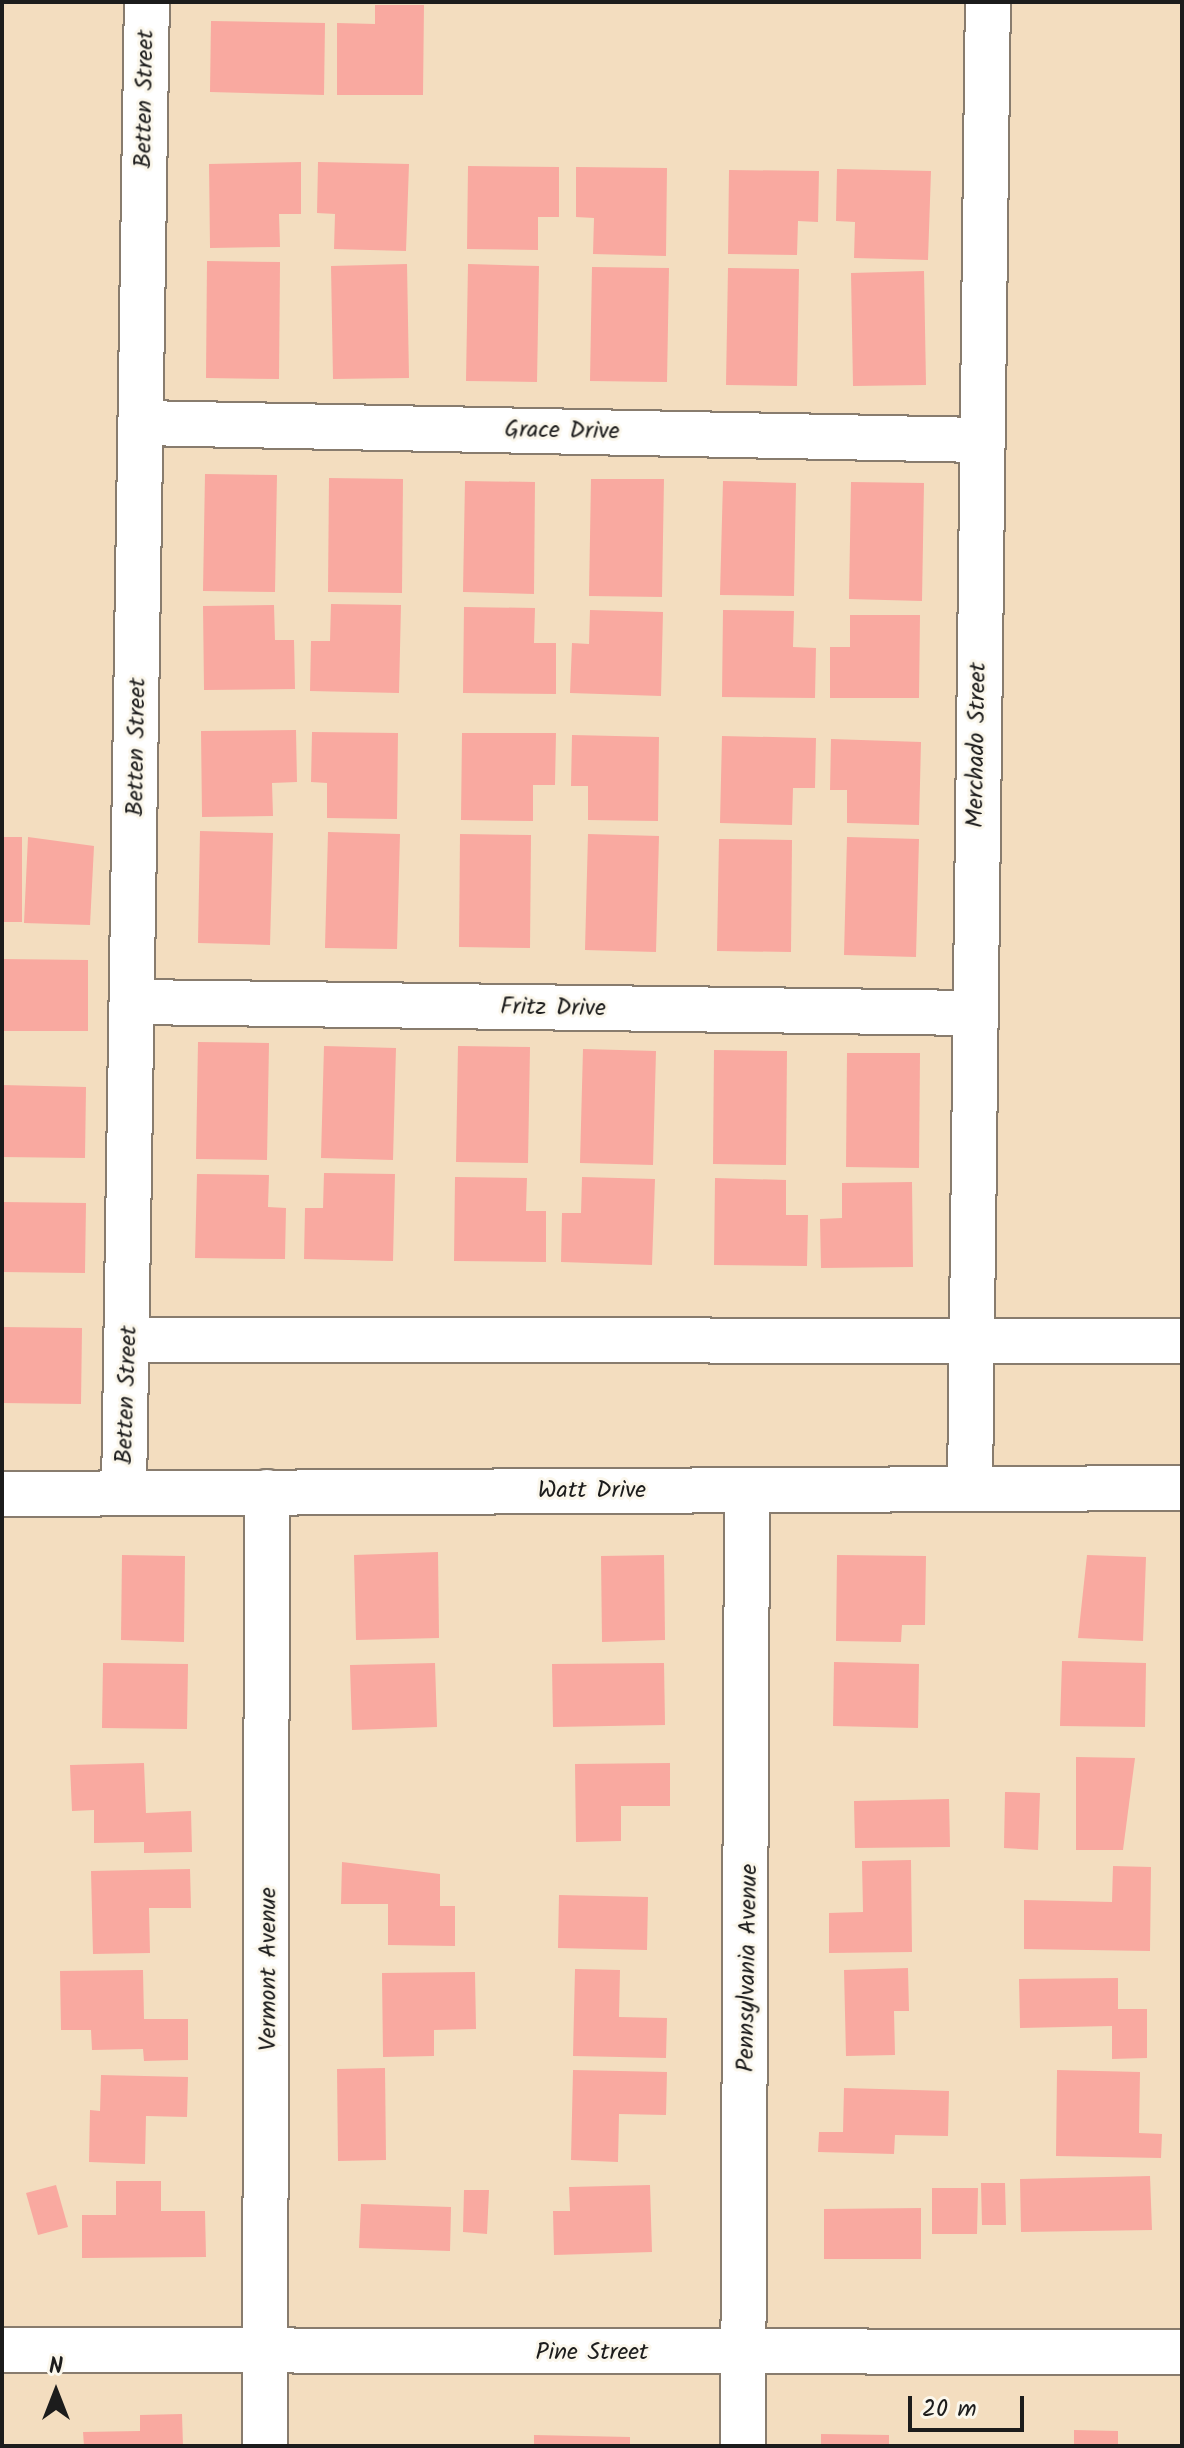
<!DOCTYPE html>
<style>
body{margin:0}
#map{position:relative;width:1184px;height:2448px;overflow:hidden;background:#f3ddbf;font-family:Kalam,sans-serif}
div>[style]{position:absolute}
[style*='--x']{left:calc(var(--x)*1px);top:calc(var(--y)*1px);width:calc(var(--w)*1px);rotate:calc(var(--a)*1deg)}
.building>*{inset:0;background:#f9a9a0}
.roads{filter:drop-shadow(2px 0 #887c6e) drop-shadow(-2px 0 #887c6e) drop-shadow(0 2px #887c6e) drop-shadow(0 -2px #887c6e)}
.minor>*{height:44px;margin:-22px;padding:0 22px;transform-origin:22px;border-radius:22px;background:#fff}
span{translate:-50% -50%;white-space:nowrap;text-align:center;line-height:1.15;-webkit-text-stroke:6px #fbf7ec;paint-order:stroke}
.street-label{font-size:24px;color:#1c1c1c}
.frame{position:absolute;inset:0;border:4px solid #1c1c1c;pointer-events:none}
.north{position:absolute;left:16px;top:2352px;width:80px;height:80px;-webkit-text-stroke:6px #fbf7ec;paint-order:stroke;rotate:0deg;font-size:22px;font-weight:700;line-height:32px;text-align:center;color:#1c1c1c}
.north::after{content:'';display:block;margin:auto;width:28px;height:36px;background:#1c1c1c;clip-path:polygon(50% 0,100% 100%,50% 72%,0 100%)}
.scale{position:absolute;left:908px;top:2396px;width:116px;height:36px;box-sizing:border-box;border:4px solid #1c1c1c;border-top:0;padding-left:10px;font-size:24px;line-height:28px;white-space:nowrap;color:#1c1c1c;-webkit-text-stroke:6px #fbf7ec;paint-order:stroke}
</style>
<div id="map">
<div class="building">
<i style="clip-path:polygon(375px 5px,424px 5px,423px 95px,337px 95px,337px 23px,375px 24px)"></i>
<i style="clip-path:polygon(211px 21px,325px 23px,324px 95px,210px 92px)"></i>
<i style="clip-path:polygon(301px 162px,301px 214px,279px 214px,280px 247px,210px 248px,209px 164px)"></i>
<i style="clip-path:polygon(318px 162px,409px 164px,406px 251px,334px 249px,335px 214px,317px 213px)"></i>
<i style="clip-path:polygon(468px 166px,559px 167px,559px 217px,538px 217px,538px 250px,467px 249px)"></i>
<i style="clip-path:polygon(576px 167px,667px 168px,666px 256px,593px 254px,594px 218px,576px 217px)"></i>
<i style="clip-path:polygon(837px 169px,931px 171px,928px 260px,854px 258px,855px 222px,836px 221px)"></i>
<i style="clip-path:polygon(729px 170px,819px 171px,818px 222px,798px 221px,797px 255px,728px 254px)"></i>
<i style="clip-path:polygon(207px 261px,280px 262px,279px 379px,206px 378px)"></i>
<i style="clip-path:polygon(407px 264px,409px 378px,333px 379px,331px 266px)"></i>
<i style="clip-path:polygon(468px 264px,539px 266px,537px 382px,466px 381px)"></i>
<i style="clip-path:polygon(592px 267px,669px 268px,667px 382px,590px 381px)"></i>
<i style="clip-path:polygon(728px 268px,799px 269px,797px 386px,726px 385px)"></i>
<i style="clip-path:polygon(924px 271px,926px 385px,853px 386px,851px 273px)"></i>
<i style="clip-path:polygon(205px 474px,277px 475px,275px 592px,203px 591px)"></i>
<i style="clip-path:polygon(329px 478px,403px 479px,402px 593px,328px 592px)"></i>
<i style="clip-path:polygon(591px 479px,664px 479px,662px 597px,589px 596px)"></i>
<i style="clip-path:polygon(465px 481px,535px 482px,534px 594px,463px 592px)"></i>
<i style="clip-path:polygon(723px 481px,796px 483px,794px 596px,720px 595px)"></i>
<i style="clip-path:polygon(851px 482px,924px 483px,922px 601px,849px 599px)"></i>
<i style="clip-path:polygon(331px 604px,401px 605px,399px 693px,310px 691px,311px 641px,330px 641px)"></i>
<i style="clip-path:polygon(274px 605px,275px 640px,294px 640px,295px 689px,204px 690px,203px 606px)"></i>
<i style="clip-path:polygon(464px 607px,535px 608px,534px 643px,556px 643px,556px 694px,463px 693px)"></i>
<i style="clip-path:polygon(590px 610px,663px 612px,661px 696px,570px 693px,572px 643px,589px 644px)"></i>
<i style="clip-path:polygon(723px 610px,794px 611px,793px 647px,816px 648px,815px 698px,722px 697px)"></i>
<i style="clip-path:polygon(850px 615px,920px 615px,919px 698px,830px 698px,830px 647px,850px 647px)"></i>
<i style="clip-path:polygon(296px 730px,297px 782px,272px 783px,273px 816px,202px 817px,201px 731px)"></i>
<i style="clip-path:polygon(312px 732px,398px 733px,397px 819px,327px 818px,327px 783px,311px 782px)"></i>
<i style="clip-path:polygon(462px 733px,556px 733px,555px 785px,533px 785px,533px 821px,461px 820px)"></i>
<i style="clip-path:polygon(572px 735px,659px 737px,658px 821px,588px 820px,588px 786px,571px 786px)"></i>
<i style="clip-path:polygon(722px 736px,816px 738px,815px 788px,793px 788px,792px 825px,720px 823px)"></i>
<i style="clip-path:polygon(831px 739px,921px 742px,919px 825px,847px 823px,847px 790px,830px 790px)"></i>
<i style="clip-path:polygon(200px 831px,273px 833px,270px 945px,198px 943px)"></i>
<i style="clip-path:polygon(328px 832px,400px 834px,397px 949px,325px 948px)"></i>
<i style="clip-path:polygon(460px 834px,531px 835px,530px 948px,459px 947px)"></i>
<i style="clip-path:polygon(588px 834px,659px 836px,656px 952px,585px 950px)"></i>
<i style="clip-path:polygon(2px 837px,22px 837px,22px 922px,2px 922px)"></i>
<i style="clip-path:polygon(28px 837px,94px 846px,90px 925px,24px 923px)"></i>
<i style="clip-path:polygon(847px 837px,919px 839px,916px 957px,844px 955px)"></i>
<i style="clip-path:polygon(719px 839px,792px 840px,791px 952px,717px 951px)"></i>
<i style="clip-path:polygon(2px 959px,88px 960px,88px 1031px,2px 1031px)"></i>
<i style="clip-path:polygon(198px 1042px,269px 1043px,267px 1160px,196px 1159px)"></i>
<i style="clip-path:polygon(324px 1046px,396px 1048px,393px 1160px,321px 1158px)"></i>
<i style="clip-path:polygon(458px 1046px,530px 1047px,528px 1163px,456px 1162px)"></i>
<i style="clip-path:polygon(583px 1049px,656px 1051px,653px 1165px,580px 1163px)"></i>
<i style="clip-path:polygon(714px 1050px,787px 1051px,786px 1165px,713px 1164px)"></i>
<i style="clip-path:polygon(847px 1053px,920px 1053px,919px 1168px,846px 1167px)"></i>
<i style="clip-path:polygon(2px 1085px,86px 1087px,85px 1158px,2px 1157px)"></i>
<i style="clip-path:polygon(324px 1173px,395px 1174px,393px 1261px,304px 1259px,305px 1208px,323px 1208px)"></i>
<i style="clip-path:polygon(197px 1174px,269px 1175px,268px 1207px,286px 1208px,285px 1259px,195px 1258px)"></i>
<i style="clip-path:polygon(455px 1177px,527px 1178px,526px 1211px,546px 1211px,546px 1262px,454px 1261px)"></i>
<i style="clip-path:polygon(582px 1177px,655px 1179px,652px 1265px,561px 1262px,562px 1213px,581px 1213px)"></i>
<i style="clip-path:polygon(715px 1178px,786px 1180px,786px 1215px,808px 1215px,807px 1266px,714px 1265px)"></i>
<i style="clip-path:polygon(912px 1182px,913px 1267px,821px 1268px,820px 1219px,842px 1218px,842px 1183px)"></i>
<i style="clip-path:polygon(2px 1202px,86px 1203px,85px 1273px,2px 1272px)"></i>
<i style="clip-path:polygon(2px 1327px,82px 1328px,81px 1404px,2px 1403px)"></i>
<i style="clip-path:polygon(438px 1552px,439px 1638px,356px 1640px,354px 1555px)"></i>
<i style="clip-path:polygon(122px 1555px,185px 1556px,184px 1642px,121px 1640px)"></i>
<i style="clip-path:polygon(664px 1555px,665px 1640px,602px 1642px,601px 1556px)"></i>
<i style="clip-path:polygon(837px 1555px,926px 1556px,925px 1625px,902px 1625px,901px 1642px,836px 1641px)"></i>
<i style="clip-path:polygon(1087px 1555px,1146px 1557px,1143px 1641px,1078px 1638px)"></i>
<i style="clip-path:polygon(1062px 1661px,1146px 1663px,1145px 1727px,1060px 1726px)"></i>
<i style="clip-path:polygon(834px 1662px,919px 1664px,918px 1728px,833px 1726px)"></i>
<i style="clip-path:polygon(103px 1663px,188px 1664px,187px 1729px,102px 1728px)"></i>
<i style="clip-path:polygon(435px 1663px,437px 1727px,352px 1730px,350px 1665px)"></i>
<i style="clip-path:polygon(664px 1663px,665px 1725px,553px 1727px,552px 1664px)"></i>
<i style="clip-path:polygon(1076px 1757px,1135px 1758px,1123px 1850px,1076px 1850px)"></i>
<i style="clip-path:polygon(144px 1763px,146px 1813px,191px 1811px,192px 1852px,144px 1853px,144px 1842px,94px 1843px,94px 1810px,72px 1811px,70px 1765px)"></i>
<i style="clip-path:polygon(670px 1763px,670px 1806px,621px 1806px,621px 1841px,576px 1842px,575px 1764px)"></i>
<i style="clip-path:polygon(1005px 1792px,1040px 1793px,1038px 1850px,1004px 1848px)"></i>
<i style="clip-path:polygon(949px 1799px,950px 1847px,855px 1848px,854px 1801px)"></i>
<i style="clip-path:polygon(911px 1860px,912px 1952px,829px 1953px,829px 1913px,863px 1912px,862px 1861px)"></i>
<i style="clip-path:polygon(342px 1862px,440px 1874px,440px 1906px,455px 1906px,455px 1946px,388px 1945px,388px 1904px,341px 1904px)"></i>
<i style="clip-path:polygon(1113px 1866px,1151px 1867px,1150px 1951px,1024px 1949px,1024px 1900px,1112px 1902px)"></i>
<i style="clip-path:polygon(190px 1869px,191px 1908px,149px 1908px,150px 1953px,93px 1954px,91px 1871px)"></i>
<i style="clip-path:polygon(559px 1895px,648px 1897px,647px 1950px,558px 1948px)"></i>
<i style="clip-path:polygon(908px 1968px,909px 2011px,894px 2011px,895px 2055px,846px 2056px,844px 1970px)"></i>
<i style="clip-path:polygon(575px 1969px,620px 1970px,619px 2017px,667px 2018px,666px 2058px,573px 2056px)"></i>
<i style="clip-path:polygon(143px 1970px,144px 2019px,188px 2019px,188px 2060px,144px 2061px,143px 2049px,92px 2050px,91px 2030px,61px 2030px,60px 1971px)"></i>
<i style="clip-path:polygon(475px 1972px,476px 2029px,434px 2030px,434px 2056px,383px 2057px,382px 1973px)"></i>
<i style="clip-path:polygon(1118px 1978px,1118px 2009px,1147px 2009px,1147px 2058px,1112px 2059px,1112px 2026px,1020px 2028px,1019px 1979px)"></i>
<i style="clip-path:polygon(385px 2068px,386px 2160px,338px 2161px,337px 2069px)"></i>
<i style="clip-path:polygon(573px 2070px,667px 2072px,666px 2115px,619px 2114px,618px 2162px,571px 2160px)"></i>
<i style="clip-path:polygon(1057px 2070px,1140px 2072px,1139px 2133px,1162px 2134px,1161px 2158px,1056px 2156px)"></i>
<i style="clip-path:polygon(101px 2075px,188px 2077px,187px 2117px,146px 2116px,145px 2164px,89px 2162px,90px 2110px,100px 2111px)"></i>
<i style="clip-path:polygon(844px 2088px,949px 2091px,948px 2136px,895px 2135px,894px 2154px,818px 2152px,819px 2132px,843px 2132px)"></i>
<i style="clip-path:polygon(1150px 2176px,1152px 2230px,1021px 2232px,1020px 2179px)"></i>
<i style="clip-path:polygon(116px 2181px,161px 2181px,161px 2211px,205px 2211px,206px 2257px,82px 2258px,82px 2215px,116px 2215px)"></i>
<i style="clip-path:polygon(981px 2183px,1005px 2183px,1006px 2225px,982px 2225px)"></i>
<i style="clip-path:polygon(56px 2185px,68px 2227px,38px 2235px,26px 2193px)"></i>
<i style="clip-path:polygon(650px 2185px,652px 2252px,554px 2255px,553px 2211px,570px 2211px,569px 2187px)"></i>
<i style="clip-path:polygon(932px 2188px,978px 2188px,977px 2234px,932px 2234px)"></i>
<i style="clip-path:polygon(464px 2190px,489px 2190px,487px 2234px,463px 2232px)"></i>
<i style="clip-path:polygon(361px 2204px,451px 2207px,450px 2251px,359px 2248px)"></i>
<i style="clip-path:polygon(921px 2208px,921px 2259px,824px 2259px,824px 2209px)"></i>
<i style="clip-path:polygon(182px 2414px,183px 2446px,84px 2446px,83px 2432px,140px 2431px,140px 2415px)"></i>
<i style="clip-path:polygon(1074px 2430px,1118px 2431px,1118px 2446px,1074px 2446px)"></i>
<i style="clip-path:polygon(821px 2434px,889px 2435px,889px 2446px,821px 2446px)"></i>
<i style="clip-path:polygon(534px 2435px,630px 2437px,630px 2446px,534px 2446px)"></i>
</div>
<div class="roads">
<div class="minor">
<i style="--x:141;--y:423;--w:842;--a:1.16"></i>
<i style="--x:134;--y:1002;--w:838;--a:0.75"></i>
<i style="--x:130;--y:1340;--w:1052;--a:0.05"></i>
<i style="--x:970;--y:1487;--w:1485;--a:-89.31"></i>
<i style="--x:124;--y:1492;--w:1490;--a:-89.12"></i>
<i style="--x:2;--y:1494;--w:1180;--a:-0.29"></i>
<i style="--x:2;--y:2350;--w:1180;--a:0.1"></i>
<i style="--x:265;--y:2446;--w:954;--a:-89.88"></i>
<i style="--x:743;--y:2446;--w:956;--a:-89.76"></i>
</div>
</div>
<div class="street-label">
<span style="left:145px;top:99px;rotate:-89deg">Betten Street</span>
<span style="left:562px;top:431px;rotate:1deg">Grace Drive</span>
<span style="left:977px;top:745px;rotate:-89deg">Merchado Street</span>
<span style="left:137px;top:747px;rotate:-89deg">Betten Street</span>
<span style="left:553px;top:1008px;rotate:1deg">Fritz Drive</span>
<span style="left:127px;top:1395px;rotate:-88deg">Betten Street</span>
<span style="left:592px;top:1491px">Watt Drive</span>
<span style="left:748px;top:1968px;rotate:-89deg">Pennsylvania Avenue</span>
<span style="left:269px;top:1969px;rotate:-90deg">Vermont Avenue</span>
<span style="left:592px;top:2353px">Pine Street</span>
</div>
<div class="frame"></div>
<div class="north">N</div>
<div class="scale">20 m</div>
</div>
